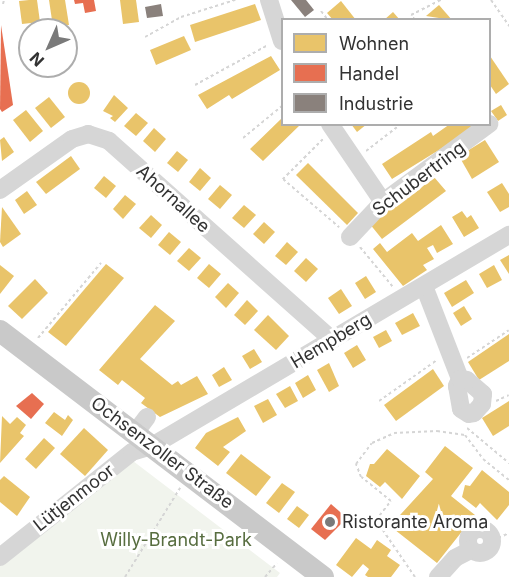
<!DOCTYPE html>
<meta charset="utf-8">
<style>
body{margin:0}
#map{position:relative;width:509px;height:577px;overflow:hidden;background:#fff;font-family:Inter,sans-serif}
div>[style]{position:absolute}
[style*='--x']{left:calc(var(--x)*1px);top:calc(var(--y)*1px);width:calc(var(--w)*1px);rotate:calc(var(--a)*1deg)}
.green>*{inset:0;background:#f1f4ed}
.homes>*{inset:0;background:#e9c46a}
.round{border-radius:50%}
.shops>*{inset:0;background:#e76f51}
.industry>*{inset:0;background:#8a817c}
.path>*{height:2px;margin-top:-1px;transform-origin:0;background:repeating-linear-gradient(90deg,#d5d5d5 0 3px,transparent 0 6px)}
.minor>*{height:18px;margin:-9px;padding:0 9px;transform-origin:9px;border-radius:9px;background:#d6d6d6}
.minor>.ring{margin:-9px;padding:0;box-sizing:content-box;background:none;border:18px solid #d6d6d6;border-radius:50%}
.major>*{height:22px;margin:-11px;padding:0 11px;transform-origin:11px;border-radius:11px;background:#c9c9c9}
.dots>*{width:16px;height:16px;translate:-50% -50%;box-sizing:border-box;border:3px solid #fff;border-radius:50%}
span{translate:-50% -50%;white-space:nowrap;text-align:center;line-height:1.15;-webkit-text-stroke:6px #fff;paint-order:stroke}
.street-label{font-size:18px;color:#323232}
.poi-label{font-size:18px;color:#323232}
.left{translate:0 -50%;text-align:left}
.park-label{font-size:18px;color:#576d3f}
.legend{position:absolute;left:281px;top:18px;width:210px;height:108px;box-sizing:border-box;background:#fff;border:2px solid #adadad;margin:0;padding:8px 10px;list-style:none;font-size:18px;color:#323232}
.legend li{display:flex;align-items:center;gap:12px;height:30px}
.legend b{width:30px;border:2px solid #adadad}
.north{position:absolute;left:18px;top:18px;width:60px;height:60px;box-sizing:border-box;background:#fff;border:2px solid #adadad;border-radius:50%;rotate:225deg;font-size:16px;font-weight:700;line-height:24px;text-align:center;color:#323232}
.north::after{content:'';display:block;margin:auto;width:21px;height:27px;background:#7a7a7a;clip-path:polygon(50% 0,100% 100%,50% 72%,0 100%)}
</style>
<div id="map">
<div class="green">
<i style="clip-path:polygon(133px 461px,280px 573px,277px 577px,0 577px,0 563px)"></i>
</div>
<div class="homes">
<i style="clip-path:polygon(29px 0,37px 0,40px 22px,22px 24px,19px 1px)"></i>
<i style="clip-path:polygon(49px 0,65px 0,69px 25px,53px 27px)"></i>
<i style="clip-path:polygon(120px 0,136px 0,139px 22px,123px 24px)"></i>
<i style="clip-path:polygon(341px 1px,356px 20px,333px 20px,327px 13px)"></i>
<i style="clip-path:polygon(255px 4px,261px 20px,195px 42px,190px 25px)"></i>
<i style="clip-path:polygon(439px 5px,452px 20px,426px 16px)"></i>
<i style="clip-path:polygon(393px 12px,400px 20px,384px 20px)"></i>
<i style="clip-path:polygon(184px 36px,191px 50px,156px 65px,150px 50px)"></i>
<i style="clip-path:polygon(271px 56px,280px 70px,232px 99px,229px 95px,207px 109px,198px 95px)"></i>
<i style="clip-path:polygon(490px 56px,509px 84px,496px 94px,490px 85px)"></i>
<i class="round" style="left:68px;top:82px;width:22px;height:22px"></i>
<i style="clip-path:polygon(114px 95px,128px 108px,115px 122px,110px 118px,113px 116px,103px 111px)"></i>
<i style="clip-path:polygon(49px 97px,65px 117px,51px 128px,35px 108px)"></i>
<i style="clip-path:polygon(501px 105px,507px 115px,498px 121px,491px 111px)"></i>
<i style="clip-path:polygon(26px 110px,43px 131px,30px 142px,13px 120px)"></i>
<i style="clip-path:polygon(136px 113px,148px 123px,136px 136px,124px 126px)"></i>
<i style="clip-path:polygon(282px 118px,282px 124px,301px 124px,263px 161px,250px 149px)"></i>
<i style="clip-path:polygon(351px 124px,367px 124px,357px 132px)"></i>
<i style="clip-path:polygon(450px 124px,481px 124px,392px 179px,382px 164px,431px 132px,433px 136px)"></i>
<i style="clip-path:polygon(154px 128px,166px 139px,155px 152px,143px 141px)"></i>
<i style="clip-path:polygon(4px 137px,14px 152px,2px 161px,0 140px)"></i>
<i style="clip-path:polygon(485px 140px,499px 162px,472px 179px,459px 156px)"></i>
<i style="clip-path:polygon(177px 151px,188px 160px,178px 172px,167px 163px)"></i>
<i style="clip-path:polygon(71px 156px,80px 169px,46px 194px,36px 182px)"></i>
<i style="clip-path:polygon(308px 163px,358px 213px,347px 225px,296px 175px)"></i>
<i style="clip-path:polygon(200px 168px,211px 178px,200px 191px,189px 182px)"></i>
<i style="clip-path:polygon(104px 176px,116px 186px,106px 198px,94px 188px)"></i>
<i style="clip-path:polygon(434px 177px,446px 191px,382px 239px,369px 223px,412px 187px,416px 192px)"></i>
<i style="clip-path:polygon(502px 183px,509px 194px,509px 207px,500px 212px,487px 192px)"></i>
<i style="clip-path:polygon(220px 185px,232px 195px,220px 209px,208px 199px)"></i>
<i style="clip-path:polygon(27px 191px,37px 205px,24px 214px,15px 200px)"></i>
<i style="clip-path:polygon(125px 195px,136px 204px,123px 219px,113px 209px)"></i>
<i style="clip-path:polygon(244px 205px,256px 215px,244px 228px,232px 218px)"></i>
<i style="clip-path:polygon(2px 207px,21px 234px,3px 247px,0 242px)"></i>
<i style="clip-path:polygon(462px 211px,467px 218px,471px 215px,479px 228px,464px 237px,452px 217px)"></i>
<i style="clip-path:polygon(151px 215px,162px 225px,151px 238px,139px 228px)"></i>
<i style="clip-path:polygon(264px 222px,275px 232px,264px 244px,253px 234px)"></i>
<i style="clip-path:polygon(441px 225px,453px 244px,437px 253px,433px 245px,427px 248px,434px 259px,423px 265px,427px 270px,403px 286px,373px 249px,380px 243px,387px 252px,412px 233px,418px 241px)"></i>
<i style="clip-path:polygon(169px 232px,181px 242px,170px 255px,158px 245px)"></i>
<i style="clip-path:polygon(287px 242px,298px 252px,286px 265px,275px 256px)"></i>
<i style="clip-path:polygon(189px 248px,201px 258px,189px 271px,177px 261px)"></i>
<i style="clip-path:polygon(509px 255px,509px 274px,500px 260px)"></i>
<i style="clip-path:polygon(306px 258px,318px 269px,306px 282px,294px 271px)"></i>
<i style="clip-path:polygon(106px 264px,124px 278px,66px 346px,48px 332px)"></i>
<i style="clip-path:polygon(209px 264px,221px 274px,209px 288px,197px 278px)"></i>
<i style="clip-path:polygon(0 265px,14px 276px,0 294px)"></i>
<i style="clip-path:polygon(494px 265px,502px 280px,487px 288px,479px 274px)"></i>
<i style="clip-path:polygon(366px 276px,376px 292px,365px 299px,355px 283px)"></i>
<i style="clip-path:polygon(35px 279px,48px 293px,22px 319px,8px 306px)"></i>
<i style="clip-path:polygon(466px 280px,474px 293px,452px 307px,444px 293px)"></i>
<i style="clip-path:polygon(228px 283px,239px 293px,226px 308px,215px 297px)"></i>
<i style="clip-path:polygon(341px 289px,352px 306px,339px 314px,328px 298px)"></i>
<i style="clip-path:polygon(247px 300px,258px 311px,245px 325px,234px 315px)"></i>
<i style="clip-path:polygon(155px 305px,175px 321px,140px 359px,172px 385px,178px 381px,181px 385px,197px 376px,208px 394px,160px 417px,141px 403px,145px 398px,122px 380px,118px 385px,99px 370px)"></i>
<i style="clip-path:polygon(464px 306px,472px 319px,461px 326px,453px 313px)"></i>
<i style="clip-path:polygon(413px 313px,420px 326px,402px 335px,395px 323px)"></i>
<i style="clip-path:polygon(268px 315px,289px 336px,276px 350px,254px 330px)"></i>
<i style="clip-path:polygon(386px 330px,392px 341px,379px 348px,373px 337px)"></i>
<i style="clip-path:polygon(509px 334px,509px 361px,479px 380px,468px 362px)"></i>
<i style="clip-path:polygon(357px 345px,366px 360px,353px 368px,344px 353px)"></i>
<i style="clip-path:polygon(254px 349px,262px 362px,250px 369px,242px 356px)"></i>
<i style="clip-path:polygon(329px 363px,339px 386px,329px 392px,317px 370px)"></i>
<i style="clip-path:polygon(224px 367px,232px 380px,219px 387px,212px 375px)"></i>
<i style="clip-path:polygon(433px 369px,444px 386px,396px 421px,384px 405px)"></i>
<i style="clip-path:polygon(308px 375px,316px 390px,303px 398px,295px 383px)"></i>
<i style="clip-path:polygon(290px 386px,298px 401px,285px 408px,276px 394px)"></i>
<i style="clip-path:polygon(268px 399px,277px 415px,263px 423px,254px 406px)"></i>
<i style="clip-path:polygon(509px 401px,509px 426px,493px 436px,482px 418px)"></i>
<i style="clip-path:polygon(54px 412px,65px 420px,68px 415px,73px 420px,62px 436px,45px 423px)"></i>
<i style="clip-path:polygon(2px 416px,10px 424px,17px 417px,26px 425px,20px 433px,24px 436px,0 463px)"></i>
<i style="clip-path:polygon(238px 417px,246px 431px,223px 447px,230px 452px,218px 466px,195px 448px,206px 433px)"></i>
<i style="clip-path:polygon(84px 428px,108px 450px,85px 476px,60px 454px)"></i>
<i style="clip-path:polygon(44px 438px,55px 448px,36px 469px,25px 459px)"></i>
<i style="clip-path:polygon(445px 446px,473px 468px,451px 496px,475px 515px,437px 563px,390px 526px,433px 479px,425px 472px)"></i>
<i style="clip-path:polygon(387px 449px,420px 476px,402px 499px,385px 482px,380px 487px,366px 476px,370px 464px,374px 464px)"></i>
<i style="clip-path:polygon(241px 454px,271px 477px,256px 496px,226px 473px)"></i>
<i style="clip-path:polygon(482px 470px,509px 492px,509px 505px,497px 520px,480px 503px,476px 508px,462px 497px,465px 485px,470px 486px)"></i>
<i style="clip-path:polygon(4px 476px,30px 497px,17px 516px,0 502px,0 480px)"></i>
<i style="clip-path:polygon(282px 483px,295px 492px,279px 513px,266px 503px)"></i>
<i style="clip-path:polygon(297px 506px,309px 515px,299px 528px,287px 519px)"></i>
<i style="clip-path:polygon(356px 538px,371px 549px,377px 540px,391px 550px,387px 556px,400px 565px,391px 577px,368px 577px,365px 575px,369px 569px,363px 564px,352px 577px,336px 565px)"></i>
</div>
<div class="shops">
<i style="clip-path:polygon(74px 0,94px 0,96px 11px,85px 13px,83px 3px,75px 4px)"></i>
<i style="clip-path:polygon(1px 25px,13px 105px,2px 112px,0 109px)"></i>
<i style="clip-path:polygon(32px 393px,44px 404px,31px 419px,16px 406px)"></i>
<i style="clip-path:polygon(331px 504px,347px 518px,325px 540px,311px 529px)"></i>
</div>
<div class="industry">
<i style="clip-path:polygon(291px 0,306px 0,314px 10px,305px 17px)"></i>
<i style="clip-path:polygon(161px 4px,163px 16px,147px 18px,145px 7px)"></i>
</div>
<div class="path">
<i style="--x:491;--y:0;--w:32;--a:55"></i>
<i style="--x:3;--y:4;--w:4;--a:-76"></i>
<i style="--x:321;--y:11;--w:11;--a:52"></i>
<i style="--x:415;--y:20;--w:6;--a:-129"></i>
<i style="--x:411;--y:15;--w:34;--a:-27"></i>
<i style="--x:145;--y:37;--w:41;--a:-29.1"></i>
<i style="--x:181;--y:17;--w:57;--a:-17.5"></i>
<i style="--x:195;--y:85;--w:83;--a:-28.7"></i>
<i style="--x:243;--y:138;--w:50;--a:-39.4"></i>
<i style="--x:323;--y:139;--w:57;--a:135"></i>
<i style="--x:283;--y:179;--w:74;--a:40.6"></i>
<i style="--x:366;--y:151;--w:44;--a:-37.6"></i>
<i style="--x:360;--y:247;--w:52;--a:50.5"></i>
<i style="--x:38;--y:338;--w:98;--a:-50"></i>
<i style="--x:467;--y:358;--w:50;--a:-33.7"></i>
<i style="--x:379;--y:401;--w:71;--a:-35.3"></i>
<i style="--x:496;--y:401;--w:14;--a:-25"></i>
<i style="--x:467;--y:428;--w:55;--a:39.8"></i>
<i style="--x:493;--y:541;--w:18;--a:-27"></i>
<i style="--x:125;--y:577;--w:105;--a:-58.3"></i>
<i style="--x:265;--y:577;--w:18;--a:-49"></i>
<i style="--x:415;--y:577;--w:69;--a:-124.4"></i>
<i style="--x:376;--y:520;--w:24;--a:-52"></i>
<i style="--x:391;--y:501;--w:38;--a:-141"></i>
<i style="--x:361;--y:477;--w:14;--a:-111"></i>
<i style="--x:356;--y:464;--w:26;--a:-53"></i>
<i style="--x:372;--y:443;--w:24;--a:-24"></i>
<i style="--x:394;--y:433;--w:43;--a:-2.7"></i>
<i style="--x:437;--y:431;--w:28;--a:8"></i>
<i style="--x:465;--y:435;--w:30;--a:53"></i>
<i style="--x:483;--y:459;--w:33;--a:39"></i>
</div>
<div class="minor">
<i style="--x:269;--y:0;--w:43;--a:72.4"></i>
<i style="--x:330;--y:124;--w:94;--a:55.8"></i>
<i style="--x:0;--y:190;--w:88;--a:-35.3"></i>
<i style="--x:72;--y:139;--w:17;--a:-17"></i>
<i style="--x:88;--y:134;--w:22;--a:18"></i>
<i style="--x:109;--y:141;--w:299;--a:41.7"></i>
<i style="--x:350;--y:237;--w:48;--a:-46.7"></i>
<i style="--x:383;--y:202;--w:132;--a:-36.3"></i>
<i style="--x:424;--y:286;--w:100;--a:68.8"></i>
<i style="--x:460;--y:379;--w:8;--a:113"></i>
<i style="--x:457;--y:386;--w:23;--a:80"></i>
<i style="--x:461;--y:409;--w:9;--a:32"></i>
<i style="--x:469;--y:414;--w:5;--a:-11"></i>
<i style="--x:474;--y:413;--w:12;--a:-48"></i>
<i style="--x:482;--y:404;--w:10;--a:-84"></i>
<i style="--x:483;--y:394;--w:21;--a:-139"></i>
<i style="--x:467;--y:380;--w:7;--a:-172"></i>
<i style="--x:135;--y:433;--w:20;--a:-53"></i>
<i class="ring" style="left:468px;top:529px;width:6px;height:6px"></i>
<i style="--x:0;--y:557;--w:169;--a:-38.5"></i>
<i style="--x:132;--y:452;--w:21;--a:-17"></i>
<i style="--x:152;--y:446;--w:415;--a:-30.6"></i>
<i style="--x:438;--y:577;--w:25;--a:-48"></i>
<i style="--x:455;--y:558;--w:18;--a:-27"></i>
</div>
<div class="major">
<i style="--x:0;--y:331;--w:406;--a:37.3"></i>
</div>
<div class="dots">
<i style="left:330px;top:522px;background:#7a7a7a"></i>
</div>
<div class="street-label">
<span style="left:419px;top:179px;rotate:-37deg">Schubertring</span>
<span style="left:173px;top:199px;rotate:42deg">Ahornallee</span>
<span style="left:331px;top:341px;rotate:-31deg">Hempberg</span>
<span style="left:162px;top:453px;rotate:37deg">Ochsenzoller Straße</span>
<span style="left:74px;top:498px;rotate:-38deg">Lütjenmoor</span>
</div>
<div class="poi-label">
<span class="left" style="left:342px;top:522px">Ristorante Aroma</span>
</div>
<div class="park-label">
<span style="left:176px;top:540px">Willy-Brandt-Park</span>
</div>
<ul class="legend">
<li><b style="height:16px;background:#e9c46a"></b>Wohnen</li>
<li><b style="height:16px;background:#e76f51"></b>Handel</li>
<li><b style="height:16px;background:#8a817c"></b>Industrie</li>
</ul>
<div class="north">N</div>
</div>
